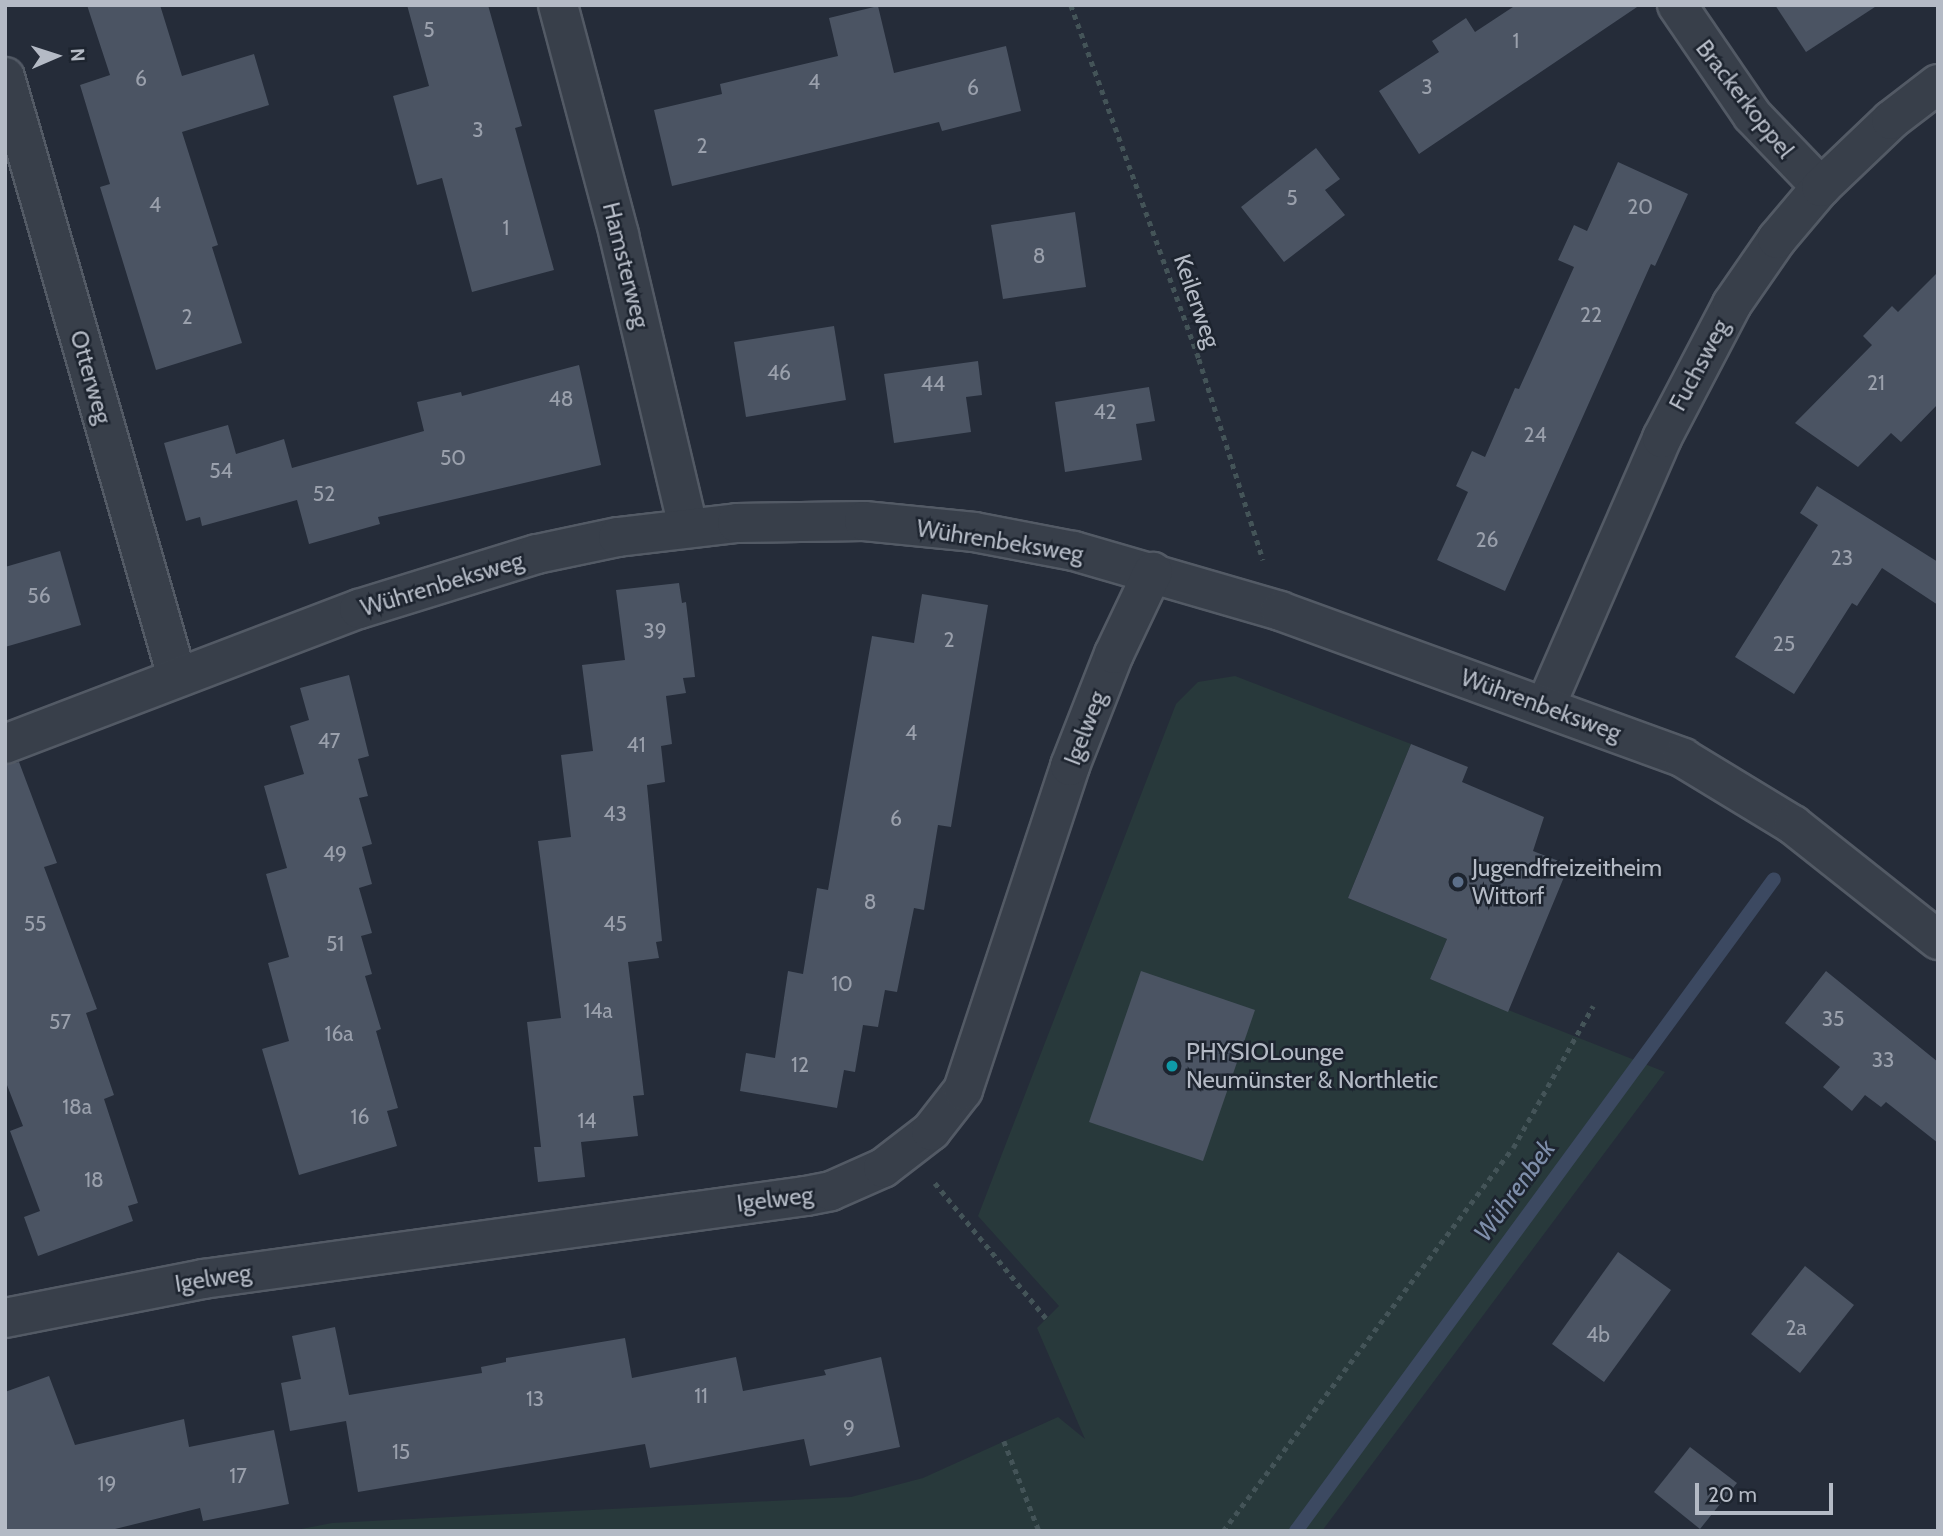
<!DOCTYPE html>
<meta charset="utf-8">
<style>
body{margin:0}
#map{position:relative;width:1943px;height:1536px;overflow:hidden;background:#252c39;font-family:Cabin,sans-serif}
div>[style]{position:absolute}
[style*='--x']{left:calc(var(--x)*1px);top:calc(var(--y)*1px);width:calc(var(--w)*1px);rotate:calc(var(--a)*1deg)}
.green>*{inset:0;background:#28393b}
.stream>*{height:14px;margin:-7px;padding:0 7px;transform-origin:7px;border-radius:7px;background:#3c4961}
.building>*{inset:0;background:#4b5463}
.path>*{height:4.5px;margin-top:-2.25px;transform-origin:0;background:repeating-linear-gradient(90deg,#445458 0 5px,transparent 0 10px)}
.roads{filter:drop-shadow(2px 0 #535a65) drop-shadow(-2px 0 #535a65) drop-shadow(0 2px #535a65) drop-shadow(0 -2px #535a65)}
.minor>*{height:38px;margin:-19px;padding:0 19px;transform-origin:19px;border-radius:19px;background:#383f4a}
.dots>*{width:19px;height:19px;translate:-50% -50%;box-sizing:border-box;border:4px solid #1d242f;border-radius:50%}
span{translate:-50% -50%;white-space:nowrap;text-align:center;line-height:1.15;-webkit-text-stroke:5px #1d242f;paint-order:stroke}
.number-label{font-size:21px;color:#9aa0ac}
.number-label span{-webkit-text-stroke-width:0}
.street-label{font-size:24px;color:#b4bac5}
.poi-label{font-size:24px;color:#b4bac5}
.left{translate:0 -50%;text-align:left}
.water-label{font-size:26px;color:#7e8eaa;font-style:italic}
.frame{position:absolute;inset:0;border:7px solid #b4bac5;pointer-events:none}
.north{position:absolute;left:21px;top:21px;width:70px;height:70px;-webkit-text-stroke:5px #1d242f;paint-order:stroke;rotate:87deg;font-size:19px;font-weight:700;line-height:28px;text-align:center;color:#b4bac5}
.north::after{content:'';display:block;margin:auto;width:24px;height:32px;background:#b4bac5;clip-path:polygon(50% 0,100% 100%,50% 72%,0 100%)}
.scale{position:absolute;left:1695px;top:1483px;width:138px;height:32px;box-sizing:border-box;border:4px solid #b4bac5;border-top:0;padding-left:9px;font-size:21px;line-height:24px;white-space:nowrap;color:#b4bac5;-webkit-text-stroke:5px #1d242f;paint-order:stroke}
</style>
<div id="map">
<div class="green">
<i style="clip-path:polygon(1235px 676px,1411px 744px,1348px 898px,1447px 939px,1430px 979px,1665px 1072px,1322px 1531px,291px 1531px,332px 1523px,851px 1497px,923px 1478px,1058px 1417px,1085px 1439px,1037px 1328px,1059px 1306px,978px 1216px,1176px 704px,1198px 682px)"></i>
</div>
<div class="stream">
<i style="--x:1296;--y:1531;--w:808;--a:-53.75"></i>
</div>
<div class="building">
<i style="clip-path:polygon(87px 5px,160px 5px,182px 76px,254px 54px,269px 105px,182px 132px,218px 245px,212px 247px,242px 343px,156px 370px,100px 187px,110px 184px,80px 85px,110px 75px)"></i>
<i style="clip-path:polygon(407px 5px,488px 5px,522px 126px,515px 128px,554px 270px,472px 292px,442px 178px,417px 185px,393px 96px,429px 86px)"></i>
<i style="clip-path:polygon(1516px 5px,1640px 5px,1419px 154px,1379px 91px,1439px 52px,1432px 41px,1466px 18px,1475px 32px)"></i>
<i style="clip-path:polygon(1775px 5px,1878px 5px,1806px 52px)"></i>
<i style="clip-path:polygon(878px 6px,894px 73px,1006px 46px,1021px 111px,942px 131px,939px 122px,672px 186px,654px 110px,722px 94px,720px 84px,838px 56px,829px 18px)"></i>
<i style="clip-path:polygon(1316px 148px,1340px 179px,1325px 190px,1345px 215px,1284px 262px,1241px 207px)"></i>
<i style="clip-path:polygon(1618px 162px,1688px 194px,1655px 266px,1651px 264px,1505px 591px,1437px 560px,1468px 492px,1456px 486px,1472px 451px,1485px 457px,1515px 388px,1519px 389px,1574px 267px,1558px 260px,1574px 225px,1587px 231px)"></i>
<i style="clip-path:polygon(1075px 212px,1086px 287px,1003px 299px,991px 225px)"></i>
<i style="clip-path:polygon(1938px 272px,1938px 404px,1901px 442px,1891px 433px,1858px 467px,1795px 423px,1872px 345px,1863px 336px,1892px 306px,1898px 312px)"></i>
<i style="clip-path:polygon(834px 326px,846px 400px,746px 417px,734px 342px)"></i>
<i style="clip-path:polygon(978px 361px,982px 395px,966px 397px,971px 432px,894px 443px,884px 374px)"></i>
<i style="clip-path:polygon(579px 365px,601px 465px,378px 517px,380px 524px,309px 544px,297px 500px,202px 526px,200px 517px,186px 521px,164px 443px,228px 425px,236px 454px,284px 439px,292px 468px,424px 431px,417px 402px,461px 392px,462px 396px)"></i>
<i style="clip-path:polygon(1149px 387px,1155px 421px,1136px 424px,1142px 460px,1065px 472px,1055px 402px)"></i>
<i style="clip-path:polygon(1817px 486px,1938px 562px,1938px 605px,1882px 568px,1857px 606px,1852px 603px,1794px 694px,1735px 657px,1818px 525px,1800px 513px)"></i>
<i style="clip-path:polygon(60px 551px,81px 625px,5px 647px,5px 567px)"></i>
<i style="clip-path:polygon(679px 583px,682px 603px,686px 602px,695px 677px,683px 678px,686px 693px,666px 696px,672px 744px,661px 746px,665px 782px,647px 785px,662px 941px,656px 942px,659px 958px,628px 962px,644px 1095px,633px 1096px,638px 1136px,581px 1142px,585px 1177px,538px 1182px,534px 1147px,541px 1147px,527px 1022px,561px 1018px,538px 841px,571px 837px,561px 755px,593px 751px,582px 665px,625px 660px,616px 590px)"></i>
<i style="clip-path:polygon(922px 594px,988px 605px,951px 827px,938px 825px,924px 910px,914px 908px,897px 992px,885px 990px,878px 1027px,863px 1025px,855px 1072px,844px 1070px,837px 1108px,740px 1091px,746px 1053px,775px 1058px,788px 971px,803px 974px,817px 888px,828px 890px,872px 636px,914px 643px)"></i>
<i style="clip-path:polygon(349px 675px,369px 756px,358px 759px,368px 796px,359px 798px,372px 844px,362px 847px,372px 884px,359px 888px,372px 933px,361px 936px,372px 974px,365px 976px,381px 1029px,376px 1031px,398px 1108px,387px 1111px,397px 1146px,299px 1175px,262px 1049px,289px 1041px,268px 963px,289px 957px,266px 874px,287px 868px,264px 786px,304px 774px,290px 726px,309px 720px,300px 688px)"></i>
<i style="clip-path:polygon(1411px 744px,1468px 767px,1462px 782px,1544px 817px,1533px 851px,1569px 865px,1508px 1012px,1430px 979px,1447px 939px,1348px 898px)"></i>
<i style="clip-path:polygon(19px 762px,57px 863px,44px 867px,97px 1009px,86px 1013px,114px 1095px,104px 1099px,138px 1203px,128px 1206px,133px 1221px,38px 1256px,24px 1217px,40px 1211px,10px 1131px,23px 1126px,5px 1080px,5px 765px)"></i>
<i style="clip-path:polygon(1141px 971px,1255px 1010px,1203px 1161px,1089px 1122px)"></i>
<i style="clip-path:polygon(1826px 971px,1938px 1062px,1938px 1143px,1886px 1102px,1881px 1107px,1865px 1095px,1852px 1111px,1823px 1087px,1840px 1067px,1785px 1023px)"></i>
<i style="clip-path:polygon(1618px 1252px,1671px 1290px,1604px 1382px,1552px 1344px)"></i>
<i style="clip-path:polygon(1805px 1266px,1854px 1305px,1800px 1373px,1751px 1334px)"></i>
<i style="clip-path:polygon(335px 1327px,349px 1395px,482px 1373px,481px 1367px,506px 1362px,506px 1358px,625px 1338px,632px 1378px,736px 1357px,743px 1391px,826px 1375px,824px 1370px,881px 1357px,900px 1447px,810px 1466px,804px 1439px,650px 1468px,645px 1444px,358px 1492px,346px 1421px,290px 1431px,281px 1383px,301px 1379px,292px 1336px)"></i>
<i style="clip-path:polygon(49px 1376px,75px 1445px,184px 1419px,189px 1447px,274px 1430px,289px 1504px,203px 1521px,200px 1508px,107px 1531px,5px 1531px,5px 1392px)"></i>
<i style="clip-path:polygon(1690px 1447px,1737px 1483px,1700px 1529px,1654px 1492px)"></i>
</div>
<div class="path">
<i style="--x:1071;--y:5;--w:376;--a:70.1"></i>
<i style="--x:1199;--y:359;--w:211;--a:72.3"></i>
<i style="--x:935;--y:1183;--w:175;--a:50.6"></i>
<i style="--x:1004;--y:1441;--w:97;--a:68.7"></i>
<i style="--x:1223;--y:1531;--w:480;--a:-52.9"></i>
<i style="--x:1513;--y:1148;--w:163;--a:-60.6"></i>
</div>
<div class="roads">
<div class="minor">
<i style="--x:558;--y:5;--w:238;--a:75.1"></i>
<i style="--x:619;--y:235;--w:300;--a:76.7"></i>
<i style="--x:1677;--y:5;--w:133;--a:55.7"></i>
<i style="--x:1752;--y:115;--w:100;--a:46.2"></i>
<i style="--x:5;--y:77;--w:624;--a:74"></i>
<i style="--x:1546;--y:705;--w:291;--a:-66.5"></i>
<i style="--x:1662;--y:438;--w:151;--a:-62.4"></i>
<i style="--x:1732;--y:304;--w:79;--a:-55.3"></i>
<i style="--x:1777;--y:239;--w:68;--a:-49.8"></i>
<i style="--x:1821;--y:187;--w:97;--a:-43.7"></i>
<i style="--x:1891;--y:120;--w:59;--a:-37.5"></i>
<i style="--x:5;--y:744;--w:379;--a:-20.9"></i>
<i style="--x:359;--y:609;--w:186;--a:-17.2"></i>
<i style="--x:537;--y:554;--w:83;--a:-11.9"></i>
<i style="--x:618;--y:537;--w:120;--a:-6.7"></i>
<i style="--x:737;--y:523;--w:127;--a:-0.9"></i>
<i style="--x:864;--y:521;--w:111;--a:5.7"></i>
<i style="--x:974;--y:532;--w:102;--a:10.8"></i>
<i style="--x:1074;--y:551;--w:215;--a:16.2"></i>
<i style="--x:1280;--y:611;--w:429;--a:20"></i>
<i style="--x:1683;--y:758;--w:129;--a:31.3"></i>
<i style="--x:1793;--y:825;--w:185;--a:38.4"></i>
<i style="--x:5;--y:1318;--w:202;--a:-11.1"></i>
<i style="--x:203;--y:1279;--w:609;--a:-7.84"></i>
<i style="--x:806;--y:1196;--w:25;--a:-11"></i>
<i style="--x:831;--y:1191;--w:57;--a:-23.9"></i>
<i style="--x:883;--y:1168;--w:61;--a:-37.6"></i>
<i style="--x:931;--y:1131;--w:52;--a:-52"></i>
<i style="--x:963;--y:1090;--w:341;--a:-71.7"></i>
<i style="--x:1070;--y:766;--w:120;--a:-68.6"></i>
<i style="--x:1114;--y:654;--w:91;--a:-64.6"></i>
</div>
</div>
<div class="dots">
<i style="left:1458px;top:882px;background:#5c6f8a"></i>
<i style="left:1172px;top:1066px;background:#0f9aa8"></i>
</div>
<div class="number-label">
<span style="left:429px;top:30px">5</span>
<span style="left:1516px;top:41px">1</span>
<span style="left:141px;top:79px">6</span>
<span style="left:814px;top:82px">4</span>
<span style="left:1427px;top:87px">3</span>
<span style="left:973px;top:88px">6</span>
<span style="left:478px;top:130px">3</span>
<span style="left:702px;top:146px">2</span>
<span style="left:1292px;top:198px">5</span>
<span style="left:155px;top:205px">4</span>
<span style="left:1640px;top:207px">20</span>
<span style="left:506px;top:228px">1</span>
<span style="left:1039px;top:256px">8</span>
<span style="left:1591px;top:315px">22</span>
<span style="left:187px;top:317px">2</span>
<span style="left:779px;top:373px">46</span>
<span style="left:1876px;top:383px">21</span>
<span style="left:933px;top:384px">44</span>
<span style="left:561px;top:399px">48</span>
<span style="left:1105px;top:412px">42</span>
<span style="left:1535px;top:435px">24</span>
<span style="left:453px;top:458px">50</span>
<span style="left:221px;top:471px">54</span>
<span style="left:324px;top:494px">52</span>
<span style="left:1487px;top:540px">26</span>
<span style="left:1842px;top:558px">23</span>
<span style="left:39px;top:596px">56</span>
<span style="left:655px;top:631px">39</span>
<span style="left:949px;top:640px">2</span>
<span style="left:1784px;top:644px">25</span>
<span style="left:911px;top:733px">4</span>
<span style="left:329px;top:741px">47</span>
<span style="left:636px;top:745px">41</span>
<span style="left:615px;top:814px">43</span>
<span style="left:896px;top:819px">6</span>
<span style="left:335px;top:854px">49</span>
<span style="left:870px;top:902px">8</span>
<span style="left:35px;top:924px">55</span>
<span style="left:615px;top:924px">45</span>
<span style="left:335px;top:944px">51</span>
<span style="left:842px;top:984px">10</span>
<span style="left:598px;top:1011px">14a</span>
<span style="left:1833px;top:1019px">35</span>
<span style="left:60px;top:1022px">57</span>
<span style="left:339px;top:1034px">16a</span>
<span style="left:1883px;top:1060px">33</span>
<span style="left:800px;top:1065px">12</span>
<span style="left:77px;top:1107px">18a</span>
<span style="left:360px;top:1117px">16</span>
<span style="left:587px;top:1121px">14</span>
<span style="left:94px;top:1180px">18</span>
<span style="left:1796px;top:1328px">2a</span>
<span style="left:1598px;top:1335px">4b</span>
<span style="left:701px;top:1396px">11</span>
<span style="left:535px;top:1399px">13</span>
<span style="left:849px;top:1428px">9</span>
<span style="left:401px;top:1452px">15</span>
<span style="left:238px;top:1476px">17</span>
<span style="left:107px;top:1484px">19</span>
</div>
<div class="street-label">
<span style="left:1745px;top:99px;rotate:52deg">Brackerkoppel</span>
<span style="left:626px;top:265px;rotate:76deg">Hamsterweg</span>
<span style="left:1197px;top:301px;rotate:71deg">Keilerweg</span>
<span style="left:1699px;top:365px;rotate:-62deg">Fuchsweg</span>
<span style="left:91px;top:377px;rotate:74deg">Otterweg</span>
<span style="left:1000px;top:541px;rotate:9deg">Wührenbeksweg</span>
<span style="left:442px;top:584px;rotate:-17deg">Wührenbeksweg</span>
<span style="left:1541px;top:705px;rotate:20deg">Wührenbeksweg</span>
<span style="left:1085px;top:728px;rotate:-69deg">Igelweg</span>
<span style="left:775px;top:1199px;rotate:-7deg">Igelweg</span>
<span style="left:213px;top:1278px;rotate:-9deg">Igelweg</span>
</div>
<div class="poi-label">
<span class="left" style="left:1472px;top:882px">Jugendfreizeitheim<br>Wittorf</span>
<span class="left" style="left:1186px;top:1066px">PHYSIOLounge<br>Neumünster &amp; Northletic</span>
</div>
<div class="water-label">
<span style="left:1515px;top:1191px;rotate:-54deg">Wührenbek</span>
</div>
<div class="frame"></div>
<div class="north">N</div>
<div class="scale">20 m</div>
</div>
